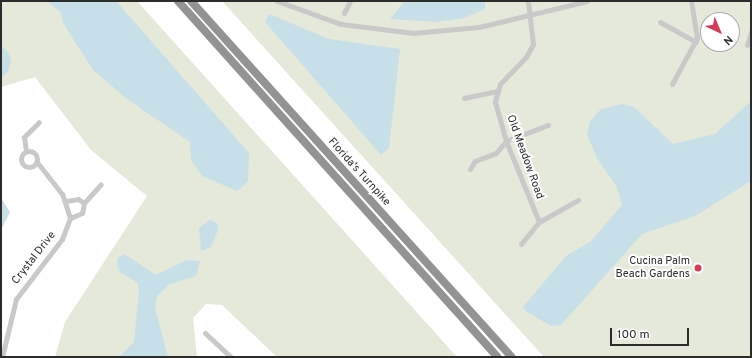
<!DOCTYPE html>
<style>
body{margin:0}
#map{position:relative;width:752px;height:358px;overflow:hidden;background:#fff;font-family:Overpass,sans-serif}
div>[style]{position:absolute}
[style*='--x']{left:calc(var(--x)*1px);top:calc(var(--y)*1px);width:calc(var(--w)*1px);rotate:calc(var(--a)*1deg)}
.green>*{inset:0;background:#e4e9da}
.water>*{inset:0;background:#c7dfe8}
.minor>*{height:5px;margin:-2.5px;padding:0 2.5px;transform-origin:2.5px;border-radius:2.5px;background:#c9c9c9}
.minor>.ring{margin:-2.5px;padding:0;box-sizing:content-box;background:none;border:5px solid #c9c9c9;border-radius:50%}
.highway>*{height:8px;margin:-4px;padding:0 4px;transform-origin:4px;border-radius:4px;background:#939393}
.dots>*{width:11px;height:11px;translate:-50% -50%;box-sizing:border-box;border:2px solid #fff;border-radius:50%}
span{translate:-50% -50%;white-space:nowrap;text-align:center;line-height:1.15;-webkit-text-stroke:4px #fff;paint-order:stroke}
.street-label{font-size:11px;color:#2c2c2c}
.poi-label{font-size:11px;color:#2c2c2c}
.right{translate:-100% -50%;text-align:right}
.frame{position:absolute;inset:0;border:2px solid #2c2c2c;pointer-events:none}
.north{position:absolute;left:700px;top:12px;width:40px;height:40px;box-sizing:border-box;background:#fff;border:1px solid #ababab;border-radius:50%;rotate:136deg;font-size:11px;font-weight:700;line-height:16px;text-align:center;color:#2c2c2c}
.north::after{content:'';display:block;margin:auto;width:14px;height:18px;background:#d73a57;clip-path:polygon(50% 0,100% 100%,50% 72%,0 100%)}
.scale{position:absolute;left:610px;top:328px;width:79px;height:18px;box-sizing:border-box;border:2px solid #2c2c2c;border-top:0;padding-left:5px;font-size:12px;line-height:14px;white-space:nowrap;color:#2c2c2c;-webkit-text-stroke:3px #fff;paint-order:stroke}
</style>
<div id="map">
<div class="green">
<i style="clip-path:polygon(1px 1px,137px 1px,457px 357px,277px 357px,222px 305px,206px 304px,193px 318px,197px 357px,55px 357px,65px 322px,147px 196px,91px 150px,35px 77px,1px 87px)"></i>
<i style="clip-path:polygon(evenodd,222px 1px,751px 1px,751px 357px,544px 357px,222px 1px,708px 20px,732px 20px,732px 44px,708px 44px,708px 20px)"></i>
</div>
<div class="water">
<i style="clip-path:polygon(47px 1px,116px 1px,249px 153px,248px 182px,237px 191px,202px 176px,191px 160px,190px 142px,127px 99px,93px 70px,63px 23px,61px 13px)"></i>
<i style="clip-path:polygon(405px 1px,485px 1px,485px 9px,464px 18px,436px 22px,390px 19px)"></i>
<i style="clip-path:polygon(269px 14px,329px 39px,400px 49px,389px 148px,381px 155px,265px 22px)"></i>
<i style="clip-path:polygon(1px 45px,9px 54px,11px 62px,8px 72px,1px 78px)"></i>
<i style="clip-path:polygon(751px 101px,751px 181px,695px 216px,642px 234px,561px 325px,551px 326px,527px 312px,523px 307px,566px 256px,590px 242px,622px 205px,617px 187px,597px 158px,587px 134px,590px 121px,601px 109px,623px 104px,634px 107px,673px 144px,715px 134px)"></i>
<i style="clip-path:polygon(1px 198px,10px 212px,1px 230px)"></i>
<i style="clip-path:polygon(210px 220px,217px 223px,218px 230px,211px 247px,201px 251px,199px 228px)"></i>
<i style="clip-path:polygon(124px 254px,156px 275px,187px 260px,200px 261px,196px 276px,170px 284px,157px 296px,155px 308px,168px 357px,119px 357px,134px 342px,139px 291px,138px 283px,120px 272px,117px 265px,118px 258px)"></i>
</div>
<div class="minor">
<i style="--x:277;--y:1;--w:68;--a:19.8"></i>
<i style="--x:341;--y:24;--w:73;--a:7.1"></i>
<i style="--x:413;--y:33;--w:66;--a:-5.2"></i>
<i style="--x:479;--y:27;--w:111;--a:-13.5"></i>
<i style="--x:528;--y:1;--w:43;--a:83.4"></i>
<i style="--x:533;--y:44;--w:15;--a:118"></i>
<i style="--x:526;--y:57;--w:37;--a:134"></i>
<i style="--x:500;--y:84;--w:19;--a:106"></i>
<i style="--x:495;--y:102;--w:41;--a:74.2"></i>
<i style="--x:506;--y:141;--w:87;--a:67.8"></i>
<i style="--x:344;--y:13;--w:13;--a:-63"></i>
<i style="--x:660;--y:22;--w:41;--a:29.1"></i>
<i style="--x:747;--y:45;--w:14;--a:-73"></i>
<i style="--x:672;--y:84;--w:52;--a:-61.5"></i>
<i style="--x:697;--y:38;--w:37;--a:-99"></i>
<i style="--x:464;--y:98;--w:33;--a:-12"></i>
<i class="ring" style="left:21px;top:151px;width:11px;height:11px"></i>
<i style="--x:26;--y:151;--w:14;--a:-98"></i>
<i style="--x:24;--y:137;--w:21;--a:-45"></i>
<i style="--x:470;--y:169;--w:9;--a:-58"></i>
<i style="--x:475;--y:161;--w:22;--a:-21"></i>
<i style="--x:496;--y:153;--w:16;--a:-50"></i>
<i style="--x:506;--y:141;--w:45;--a:-20.9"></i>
<i style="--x:66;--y:201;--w:12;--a:-9"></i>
<i style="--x:78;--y:199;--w:7;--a:34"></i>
<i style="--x:84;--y:203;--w:10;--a:101"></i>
<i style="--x:82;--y:213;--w:13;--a:157"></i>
<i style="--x:84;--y:203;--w:25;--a:-48"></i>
<i style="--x:521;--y:244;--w:28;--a:-51"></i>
<i style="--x:539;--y:222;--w:45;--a:-29.4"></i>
<i style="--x:205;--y:333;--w:35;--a:43"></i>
<i style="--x:2;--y:357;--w:60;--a:-76.4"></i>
<i style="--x:16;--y:299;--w:76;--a:-52.5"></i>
<i style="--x:62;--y:239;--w:22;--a:-69"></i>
<i style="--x:70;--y:218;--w:25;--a:-108"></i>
<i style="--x:62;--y:194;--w:41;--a:-128"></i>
</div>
<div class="highway">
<i style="--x:178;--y:1;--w:478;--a:48.1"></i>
<i style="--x:191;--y:1;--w:479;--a:48"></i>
</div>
<div class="dots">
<i style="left:698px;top:268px;background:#d73a57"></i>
</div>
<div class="street-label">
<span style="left:525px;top:157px;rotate:70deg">Old Meadow Road</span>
<span style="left:359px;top:172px;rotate:48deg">Florida's Turnpike</span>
<span style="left:34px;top:258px;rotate:-52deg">Crystal Drive</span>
</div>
<div class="poi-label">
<span class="right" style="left:690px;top:268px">Cucina Palm<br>Beach Gardens</span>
</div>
<div class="frame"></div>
<div class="north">N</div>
<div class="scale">100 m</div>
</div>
